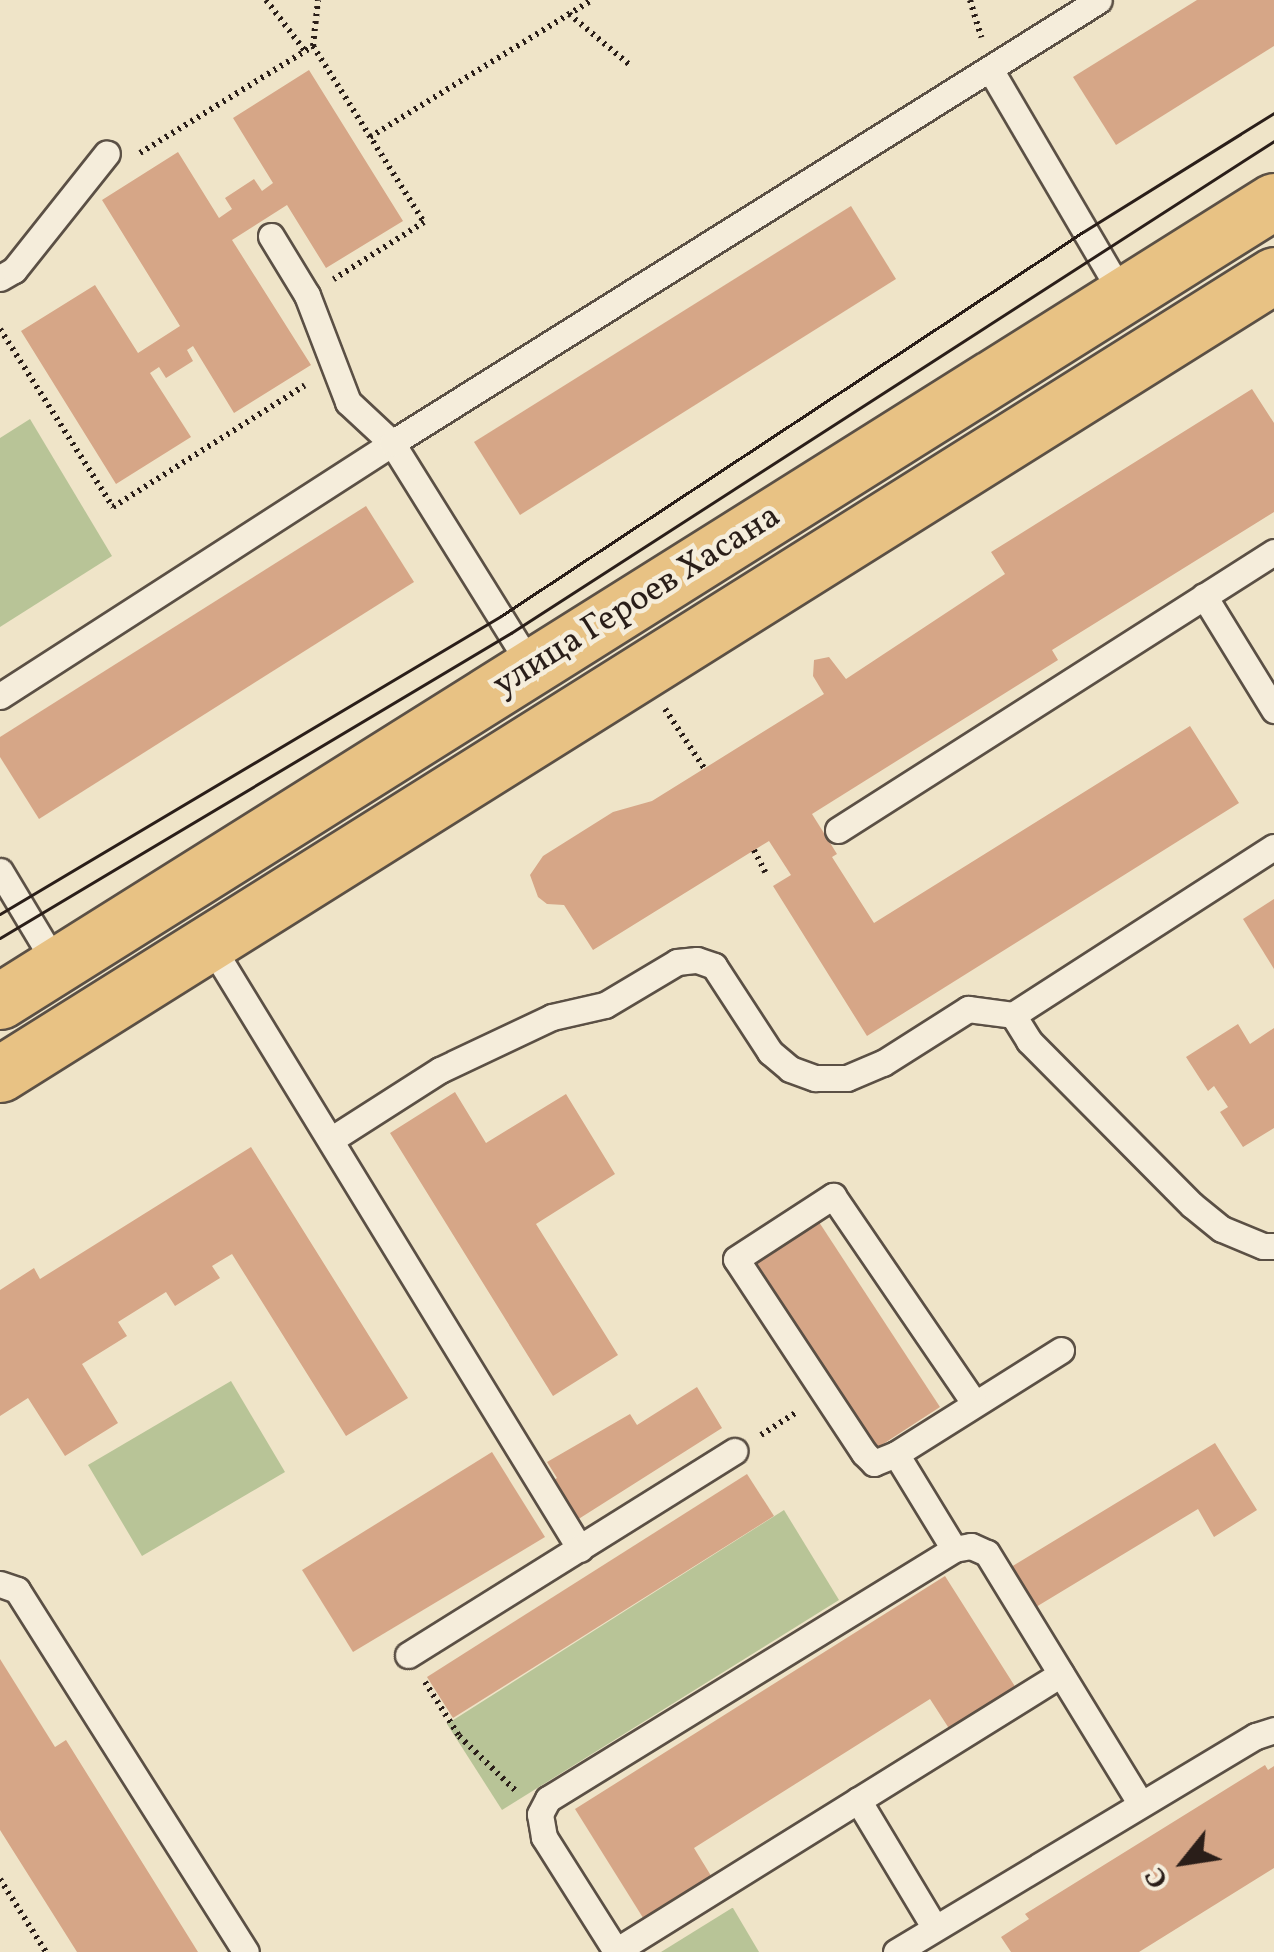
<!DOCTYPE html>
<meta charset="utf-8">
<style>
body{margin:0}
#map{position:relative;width:1274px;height:1952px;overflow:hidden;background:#efe4c8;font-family:Vollkorn,serif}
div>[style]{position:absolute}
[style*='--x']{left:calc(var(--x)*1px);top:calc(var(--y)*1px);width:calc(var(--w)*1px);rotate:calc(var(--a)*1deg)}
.green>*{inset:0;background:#b8c497}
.building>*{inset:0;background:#d6a687}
.path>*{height:6px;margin-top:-3px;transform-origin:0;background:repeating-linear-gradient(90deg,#2a1e19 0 2.5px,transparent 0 7.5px)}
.roads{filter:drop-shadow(2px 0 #5b5045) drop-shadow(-2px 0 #5b5045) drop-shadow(0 2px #5b5045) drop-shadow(0 -2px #5b5045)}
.lane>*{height:25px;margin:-12.5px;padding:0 12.5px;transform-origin:12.5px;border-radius:12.5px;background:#f5eddb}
.primary>*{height:55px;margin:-27.5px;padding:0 27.5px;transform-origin:27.5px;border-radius:27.5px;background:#e8c284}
.tram>*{height:2.5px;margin:-1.25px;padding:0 1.25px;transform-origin:1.25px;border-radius:1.25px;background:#2a1e19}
span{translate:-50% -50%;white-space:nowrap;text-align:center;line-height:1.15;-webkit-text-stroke:9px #f5eddb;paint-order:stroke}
.street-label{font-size:35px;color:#2a1e19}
.north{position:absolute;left:1134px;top:1812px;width:100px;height:100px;-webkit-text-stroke:8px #f5eddb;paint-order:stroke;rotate:240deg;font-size:28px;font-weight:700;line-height:40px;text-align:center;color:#2a1e19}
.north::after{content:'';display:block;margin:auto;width:35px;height:45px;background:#2a1e19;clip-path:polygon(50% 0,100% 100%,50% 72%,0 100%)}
</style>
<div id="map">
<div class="green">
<i style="clip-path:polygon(30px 419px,112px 556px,0 627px,0 438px)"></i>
<i style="clip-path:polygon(231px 1381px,285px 1472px,142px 1556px,88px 1465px)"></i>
<i style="clip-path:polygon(784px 1510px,839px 1600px,502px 1810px,447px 1724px)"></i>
<i style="clip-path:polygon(733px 1908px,759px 1952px,661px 1952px,732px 1908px)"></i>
</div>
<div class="building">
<i style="clip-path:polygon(1197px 0,1274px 0,1274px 46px,1116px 145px,1073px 77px)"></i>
<i style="clip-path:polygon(309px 70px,403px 221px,326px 268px,287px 205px,232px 240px,311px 365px,234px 413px,193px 346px,187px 350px,193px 361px,166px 378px,159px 367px,150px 373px,191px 437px,116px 484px,21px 331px,95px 285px,138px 353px,180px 326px,102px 200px,178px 152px,219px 218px,232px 209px,225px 198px,254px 179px,262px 191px,273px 183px,233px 118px)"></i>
<i style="clip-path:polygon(851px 206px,896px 279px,520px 515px,474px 442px)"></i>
<i style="clip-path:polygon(1252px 389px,1274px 423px,1274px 512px,1052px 650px,1058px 660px,812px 814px,837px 854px,832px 857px,874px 923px,1190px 726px,1239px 803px,867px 1036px,773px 886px,791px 875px,769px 841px,593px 950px,564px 905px,547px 904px,538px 897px,530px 875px,543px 856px,613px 812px,652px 801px,824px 694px,813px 676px,814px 660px,829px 657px,846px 679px,1005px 574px,991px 552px)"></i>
<i style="clip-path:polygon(366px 506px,414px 582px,39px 819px,0 757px,0 737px)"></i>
<i style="clip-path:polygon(1274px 899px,1274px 969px,1243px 919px)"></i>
<i style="clip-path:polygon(1238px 1024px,1250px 1044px,1274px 1028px,1274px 1128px,1243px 1147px,1220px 1112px,1228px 1107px,1214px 1086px,1208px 1091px,1186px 1057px)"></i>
<i style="clip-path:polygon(455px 1092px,486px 1143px,566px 1094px,615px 1174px,536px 1224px,618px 1355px,553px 1396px,390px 1133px)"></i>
<i style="clip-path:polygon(251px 1147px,408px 1398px,346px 1436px,232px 1254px,212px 1266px,220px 1278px,175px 1306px,166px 1292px,118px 1322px,127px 1336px,82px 1364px,118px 1423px,65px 1456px,28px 1398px,0 1416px,0 1290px,34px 1268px,40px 1279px)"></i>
<i style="clip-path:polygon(817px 1219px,940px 1407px,877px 1448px,754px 1259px)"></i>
<i style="clip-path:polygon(697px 1387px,722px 1428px,577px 1520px,552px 1481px,557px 1478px,547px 1462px,630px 1414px,637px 1425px)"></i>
<i style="clip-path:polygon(1215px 1443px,1257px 1510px,1214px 1537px,1198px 1509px,1036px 1607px,1011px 1567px)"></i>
<i style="clip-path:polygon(492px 1452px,545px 1537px,353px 1652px,302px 1570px)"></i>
<i style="clip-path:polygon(747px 1474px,774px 1516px,453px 1718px,427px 1677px)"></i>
<i style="clip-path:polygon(945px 1576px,1016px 1688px,950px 1730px,930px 1699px,694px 1848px,713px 1879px,645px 1921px,575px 1809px)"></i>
<i style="clip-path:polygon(0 1659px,55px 1747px,66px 1740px,198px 1952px,77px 1952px,0 1830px)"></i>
<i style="clip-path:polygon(1265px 1765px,1268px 1770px,1274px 1766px,1274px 1868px,1139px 1952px,1011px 1952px,1001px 1937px,1029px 1919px,1025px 1914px)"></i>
</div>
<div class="path">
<i style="--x:266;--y:0;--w:64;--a:52.6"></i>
<i style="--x:970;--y:0;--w:39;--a:73"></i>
<i style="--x:569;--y:14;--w:81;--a:40"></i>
<i style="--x:313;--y:46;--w:46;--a:-83.8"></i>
<i style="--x:370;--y:137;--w:261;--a:-31.7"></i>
<i style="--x:140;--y:153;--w:203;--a:-31.7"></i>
<i style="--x:313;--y:46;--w:208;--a:57.8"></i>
<i style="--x:424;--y:222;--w:107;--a:147.7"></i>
<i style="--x:0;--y:329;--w:211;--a:57.6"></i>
<i style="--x:113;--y:507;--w:227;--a:-32.4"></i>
<i style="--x:665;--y:709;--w:71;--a:56.5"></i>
<i style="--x:754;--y:850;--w:25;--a:63"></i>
<i style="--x:761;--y:1435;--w:43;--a:-32.6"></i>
<i style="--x:425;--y:1682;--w:64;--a:57.8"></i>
<i style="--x:459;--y:1736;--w:78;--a:44"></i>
<i style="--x:0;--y:1879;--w:86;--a:57.8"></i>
</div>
<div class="roads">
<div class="lane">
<i style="--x:990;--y:69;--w:264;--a:59.6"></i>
<i style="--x:271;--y:236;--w:69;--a:58.6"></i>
<i style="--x:307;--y:295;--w:115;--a:69"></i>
<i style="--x:348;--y:402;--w:60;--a:43"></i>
<i style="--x:392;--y:443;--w:263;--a:58.1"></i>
<i style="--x:0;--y:278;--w:16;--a:-30"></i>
<i style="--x:14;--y:270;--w:149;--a:-51.5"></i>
<i style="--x:1204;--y:596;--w:134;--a:58.4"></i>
<i style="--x:0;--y:696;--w:467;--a:-32.8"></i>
<i style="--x:392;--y:443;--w:834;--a:-32.07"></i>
<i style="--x:838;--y:830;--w:517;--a:-32.52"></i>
<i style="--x:0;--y:871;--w:111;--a:59"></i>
<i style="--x:210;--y:944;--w:709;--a:58.55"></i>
<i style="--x:1013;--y:1015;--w:31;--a:58"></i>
<i style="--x:1029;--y:1041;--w:231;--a:45.2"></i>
<i style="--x:1192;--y:1205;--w:38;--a:39"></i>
<i style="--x:1222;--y:1229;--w:44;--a:22.5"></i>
<i style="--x:1263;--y:1246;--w:11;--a:0"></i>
<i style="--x:332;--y:1139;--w:128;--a:-32.6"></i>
<i style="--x:440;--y:1070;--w:124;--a:-25.3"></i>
<i style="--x:552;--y:1017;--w:54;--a:-12.8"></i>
<i style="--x:605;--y:1005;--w:84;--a:-30.8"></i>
<i style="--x:677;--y:962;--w:20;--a:-6"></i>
<i style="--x:697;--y:960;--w:18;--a:19"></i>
<i style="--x:714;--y:966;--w:103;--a:56.9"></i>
<i style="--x:770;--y:1052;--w:26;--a:40"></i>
<i style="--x:790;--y:1069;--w:27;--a:20"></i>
<i style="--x:815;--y:1078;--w:32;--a:0"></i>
<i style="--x:847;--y:1078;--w:39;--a:-23"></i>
<i style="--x:883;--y:1063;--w:101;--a:-32.4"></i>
<i style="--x:968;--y:1009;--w:45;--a:7.6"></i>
<i style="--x:1013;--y:1015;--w:310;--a:-32.8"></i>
<i style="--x:896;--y:1454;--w:195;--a:-32.2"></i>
<i style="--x:954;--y:1549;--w:111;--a:-121.4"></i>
<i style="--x:896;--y:1454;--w:24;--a:158"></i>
<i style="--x:874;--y:1463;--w:14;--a:-135"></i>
<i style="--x:864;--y:1453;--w:232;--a:-123.4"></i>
<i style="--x:736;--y:1259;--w:116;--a:-33"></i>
<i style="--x:833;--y:1196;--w:250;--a:55.7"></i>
<i style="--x:0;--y:1584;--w:18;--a:19"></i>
<i style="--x:17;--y:1590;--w:428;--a:57.7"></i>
<i style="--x:408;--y:1655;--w:385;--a:-32"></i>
<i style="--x:1061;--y:1674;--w:524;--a:148.1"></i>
<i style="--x:616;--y:1951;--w:135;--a:-122.3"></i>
<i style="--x:544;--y:1837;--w:23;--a:-100"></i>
<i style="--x:540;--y:1814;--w:17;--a:-62"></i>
<i style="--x:548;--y:1799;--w:477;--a:-31.6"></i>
<i style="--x:954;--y:1549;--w:17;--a:-10"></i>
<i style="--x:971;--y:1546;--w:17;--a:24"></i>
<i style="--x:987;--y:1553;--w:294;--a:58.5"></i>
<i style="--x:858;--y:1800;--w:149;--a:59"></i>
<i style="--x:896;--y:1952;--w:420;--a:-31"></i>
<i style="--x:1256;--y:1736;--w:19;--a:-18"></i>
</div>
<div class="primary">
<i style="--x:0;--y:1001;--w:1504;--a:-32.13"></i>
<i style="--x:0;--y:1074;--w:1504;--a:-32.09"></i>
</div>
</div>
<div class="tram">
<i style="--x:0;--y:914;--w:583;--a:-30.74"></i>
<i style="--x:501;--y:616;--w:697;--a:-33.42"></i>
<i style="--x:1083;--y:232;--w:225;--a:-31.9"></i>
<i style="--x:0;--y:938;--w:595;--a:-30.83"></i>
<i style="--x:511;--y:633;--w:908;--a:-32.81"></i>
</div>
<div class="street-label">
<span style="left:637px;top:601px;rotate:-32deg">улица Героев Хасана</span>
</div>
<div class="north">С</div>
</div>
